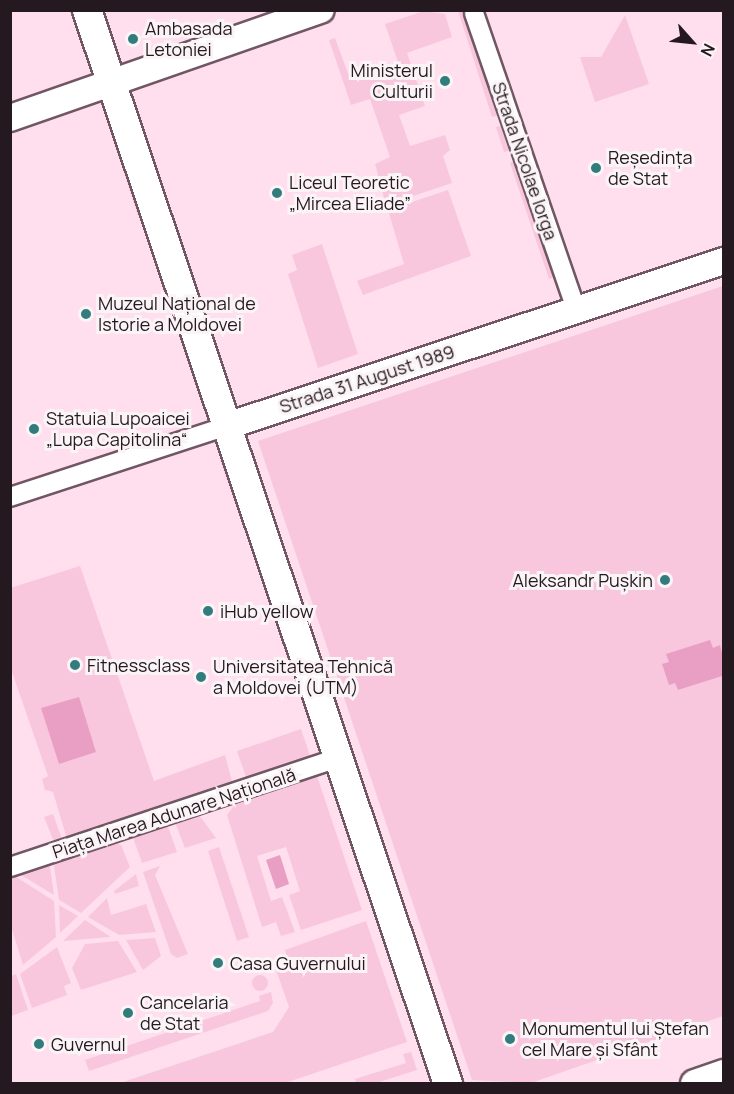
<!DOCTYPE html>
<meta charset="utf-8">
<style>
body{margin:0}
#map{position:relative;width:734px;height:1094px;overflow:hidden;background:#ffdfee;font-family:Manrope,sans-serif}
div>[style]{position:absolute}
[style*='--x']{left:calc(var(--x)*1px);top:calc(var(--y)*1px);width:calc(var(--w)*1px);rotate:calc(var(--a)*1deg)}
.green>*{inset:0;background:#f8c7de}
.round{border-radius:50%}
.water>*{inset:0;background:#e99fc4}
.roads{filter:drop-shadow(2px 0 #715663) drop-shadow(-2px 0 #715663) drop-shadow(0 2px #715663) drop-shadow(0 -2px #715663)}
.street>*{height:18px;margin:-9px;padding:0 9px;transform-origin:9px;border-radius:9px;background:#fff}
.secondary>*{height:26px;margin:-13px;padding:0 13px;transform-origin:13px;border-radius:13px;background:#fff}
.primary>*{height:28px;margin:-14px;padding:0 14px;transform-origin:14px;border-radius:14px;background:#fff}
.dots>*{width:16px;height:16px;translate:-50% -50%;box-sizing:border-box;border:3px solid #fbf4f7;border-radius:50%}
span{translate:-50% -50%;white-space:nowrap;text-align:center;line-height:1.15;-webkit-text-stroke:6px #fbf4f7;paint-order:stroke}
.poi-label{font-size:18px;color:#24191e}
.left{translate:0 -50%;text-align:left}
.right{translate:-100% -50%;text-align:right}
.street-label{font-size:18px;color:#24191e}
.frame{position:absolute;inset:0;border:12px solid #24191e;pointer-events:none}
.north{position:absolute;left:662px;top:12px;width:60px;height:60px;-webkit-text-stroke:4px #fbf4f7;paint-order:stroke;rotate:117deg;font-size:16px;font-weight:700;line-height:24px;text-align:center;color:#24191e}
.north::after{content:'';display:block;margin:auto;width:21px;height:27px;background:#24191e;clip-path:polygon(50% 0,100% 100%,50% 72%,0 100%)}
</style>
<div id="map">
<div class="green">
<i style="clip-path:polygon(424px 11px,445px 14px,452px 37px,407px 53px,425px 106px,399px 115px,410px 146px,445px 135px,450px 150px,443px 156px,452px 183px,386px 205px,375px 164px,390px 157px,370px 99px,351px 105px,329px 40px,335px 38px,349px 76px,357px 79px,375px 65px,389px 75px,401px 71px,385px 24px)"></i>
<i style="clip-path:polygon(458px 11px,467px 11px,499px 115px,492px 117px)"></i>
<i style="clip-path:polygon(625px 15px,649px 84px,595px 102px,580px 57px,601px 57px)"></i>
<i style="clip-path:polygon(111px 119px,144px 215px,138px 216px,107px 121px)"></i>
<i style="clip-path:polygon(503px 125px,511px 150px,504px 152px,496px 127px)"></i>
<i style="clip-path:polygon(514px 161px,554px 277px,549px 279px,510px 163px)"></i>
<i style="clip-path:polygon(448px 190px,471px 256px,363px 295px,357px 281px,404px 264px,388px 210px)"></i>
<i style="clip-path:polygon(149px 232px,207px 403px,202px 404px,145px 233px)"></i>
<i style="clip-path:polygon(322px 244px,358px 354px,318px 368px,288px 274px,297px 270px,292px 255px)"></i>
<i style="clip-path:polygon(723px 286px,723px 1016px,531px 1083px,472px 1080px,258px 441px)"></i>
<i style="clip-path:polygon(225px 458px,253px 541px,249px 543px,220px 460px)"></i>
<i style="clip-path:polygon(255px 463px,328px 678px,324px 680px,251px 465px)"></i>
<i style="clip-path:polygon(255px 547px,297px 671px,293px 672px,251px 548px)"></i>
<i style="clip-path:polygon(80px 566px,154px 781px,225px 755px,233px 785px,67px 839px,53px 792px,45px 790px,42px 779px,48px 776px,11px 669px,10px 588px)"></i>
<i style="clip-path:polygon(299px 676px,325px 753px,320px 755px,294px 678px)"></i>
<i style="clip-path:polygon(301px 729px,311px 759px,247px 780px,237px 751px)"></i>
<i style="clip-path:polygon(316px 773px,362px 910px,301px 930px,289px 895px,300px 891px,286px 847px,257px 856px,271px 901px,282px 897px,295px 932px,281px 936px,276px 922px,262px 927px,227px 815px,239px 799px)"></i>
<i style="clip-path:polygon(53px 814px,62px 839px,54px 842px,44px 817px)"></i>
<i style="clip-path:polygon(199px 815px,216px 838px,185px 848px,174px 820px)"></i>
<i style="clip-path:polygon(166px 821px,177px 852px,142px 863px,131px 832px)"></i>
<i style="clip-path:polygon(113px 841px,121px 845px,130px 867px,81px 913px,59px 900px,53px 859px)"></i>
<i style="clip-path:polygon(219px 847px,249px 937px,237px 941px,208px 851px)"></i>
<i style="clip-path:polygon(49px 860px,54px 895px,16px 872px)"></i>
<i style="clip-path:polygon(160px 866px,155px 875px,188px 954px,177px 958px,171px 954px,143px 872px)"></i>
<i style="clip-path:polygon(10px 873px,54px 901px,56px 937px,23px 965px,11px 926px)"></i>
<i style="clip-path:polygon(136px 874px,139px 886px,115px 894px,114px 891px)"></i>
<i style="clip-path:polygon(107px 898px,111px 915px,146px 904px,156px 932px,119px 935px,88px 917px)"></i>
<i style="clip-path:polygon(59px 905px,78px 916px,60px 933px)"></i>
<i style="clip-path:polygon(85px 920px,111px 937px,63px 941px)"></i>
<i style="clip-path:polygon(366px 921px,407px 1042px,285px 1083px,120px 1083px,273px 1032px,289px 1007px,276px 970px,289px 965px,285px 950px)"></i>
<i style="clip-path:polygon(155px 938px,161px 956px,143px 970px,126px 940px)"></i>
<i style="clip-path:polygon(118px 941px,137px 972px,81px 990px,72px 968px,85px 944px)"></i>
<i style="clip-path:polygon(57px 947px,71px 983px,64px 986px,67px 995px,32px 1008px,20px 974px)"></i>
<i style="clip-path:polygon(16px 974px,28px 1010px,11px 1016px,11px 976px)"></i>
<i class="round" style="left:252px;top:975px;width:16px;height:16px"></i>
<i style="clip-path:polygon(271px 992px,273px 1003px,268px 1011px,89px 1071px,85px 1060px,260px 1001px,259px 996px)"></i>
<i style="clip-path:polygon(411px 1052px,417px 1070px,376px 1083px,356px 1083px,355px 1079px,406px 1063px,403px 1054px)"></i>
</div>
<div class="water">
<i style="clip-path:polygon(710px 640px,713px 648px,720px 645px,723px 657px,722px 676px,678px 690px,675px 683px,669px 685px,662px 664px,669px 662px,666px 654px)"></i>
<i style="clip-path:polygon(79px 697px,96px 752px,59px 764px,41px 708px)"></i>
<i style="clip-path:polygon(280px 855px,289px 884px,276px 889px,266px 860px)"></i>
</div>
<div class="roads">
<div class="street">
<i style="--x:474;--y:13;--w:314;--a:71"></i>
<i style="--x:10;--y:497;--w:225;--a:-18.1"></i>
<i style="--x:10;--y:867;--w:346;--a:-18.4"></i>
</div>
<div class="secondary">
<i style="--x:10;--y:118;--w:329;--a:-19.2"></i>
<i style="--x:224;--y:427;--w:527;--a:-18.37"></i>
</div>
<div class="primary">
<i style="--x:87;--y:10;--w:1133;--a:71.42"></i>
<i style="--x:695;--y:1084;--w:31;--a:-19"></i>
</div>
</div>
<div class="dots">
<i style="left:133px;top:39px;background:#337c7e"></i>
<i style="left:445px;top:81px;background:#337c7e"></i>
<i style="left:596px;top:168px;background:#337c7e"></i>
<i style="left:277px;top:193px;background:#337c7e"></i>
<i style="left:86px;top:314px;background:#337c7e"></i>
<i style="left:34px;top:429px;background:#337c7e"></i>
<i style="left:665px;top:580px;background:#337c7e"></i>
<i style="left:208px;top:611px;background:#337c7e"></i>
<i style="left:75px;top:665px;background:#337c7e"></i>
<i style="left:201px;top:677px;background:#337c7e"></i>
<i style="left:218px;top:963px;background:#337c7e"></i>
<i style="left:128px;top:1013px;background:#337c7e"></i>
<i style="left:510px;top:1039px;background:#337c7e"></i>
<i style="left:39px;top:1044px;background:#337c7e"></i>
</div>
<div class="poi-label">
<span class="left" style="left:145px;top:39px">Ambasada<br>Letoniei</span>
<span class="right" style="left:433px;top:81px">Ministerul<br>Culturii</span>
<span class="left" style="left:608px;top:168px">Reședința<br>de Stat</span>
<span class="left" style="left:289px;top:193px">Liceul Teoretic<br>„Mircea Eliade”</span>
<span class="left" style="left:98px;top:314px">Muzeul Național de<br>Istorie a Moldovei</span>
<span class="left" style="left:46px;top:429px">Statuia Lupoaicei<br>„Lupa Capitolina“</span>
<span class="right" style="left:653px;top:580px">Aleksandr Pușkin</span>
<span class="left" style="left:220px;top:611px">iHub yellow</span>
<span class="left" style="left:87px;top:665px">Fitnessclass</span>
<span class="left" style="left:213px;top:677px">Universitatea Tehnică<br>a Moldovei (UTM)</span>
<span class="left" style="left:230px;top:963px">Casa Guvernului</span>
<span class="left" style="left:140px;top:1013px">Cancelaria<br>de Stat</span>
<span class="left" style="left:522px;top:1039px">Monumentul lui Ștefan<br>cel Mare și Sfânt</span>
<span class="left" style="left:51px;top:1044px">Guvernul</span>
</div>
<div class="street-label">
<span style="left:525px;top:161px;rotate:71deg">Strada Nicolae Iorga</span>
<span style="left:367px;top:379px;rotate:-18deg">Strada 31 August 1989</span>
<span style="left:174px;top:813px;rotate:-18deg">Piața Marea Adunare Națională</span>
</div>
<div class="frame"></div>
<div class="north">N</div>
</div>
